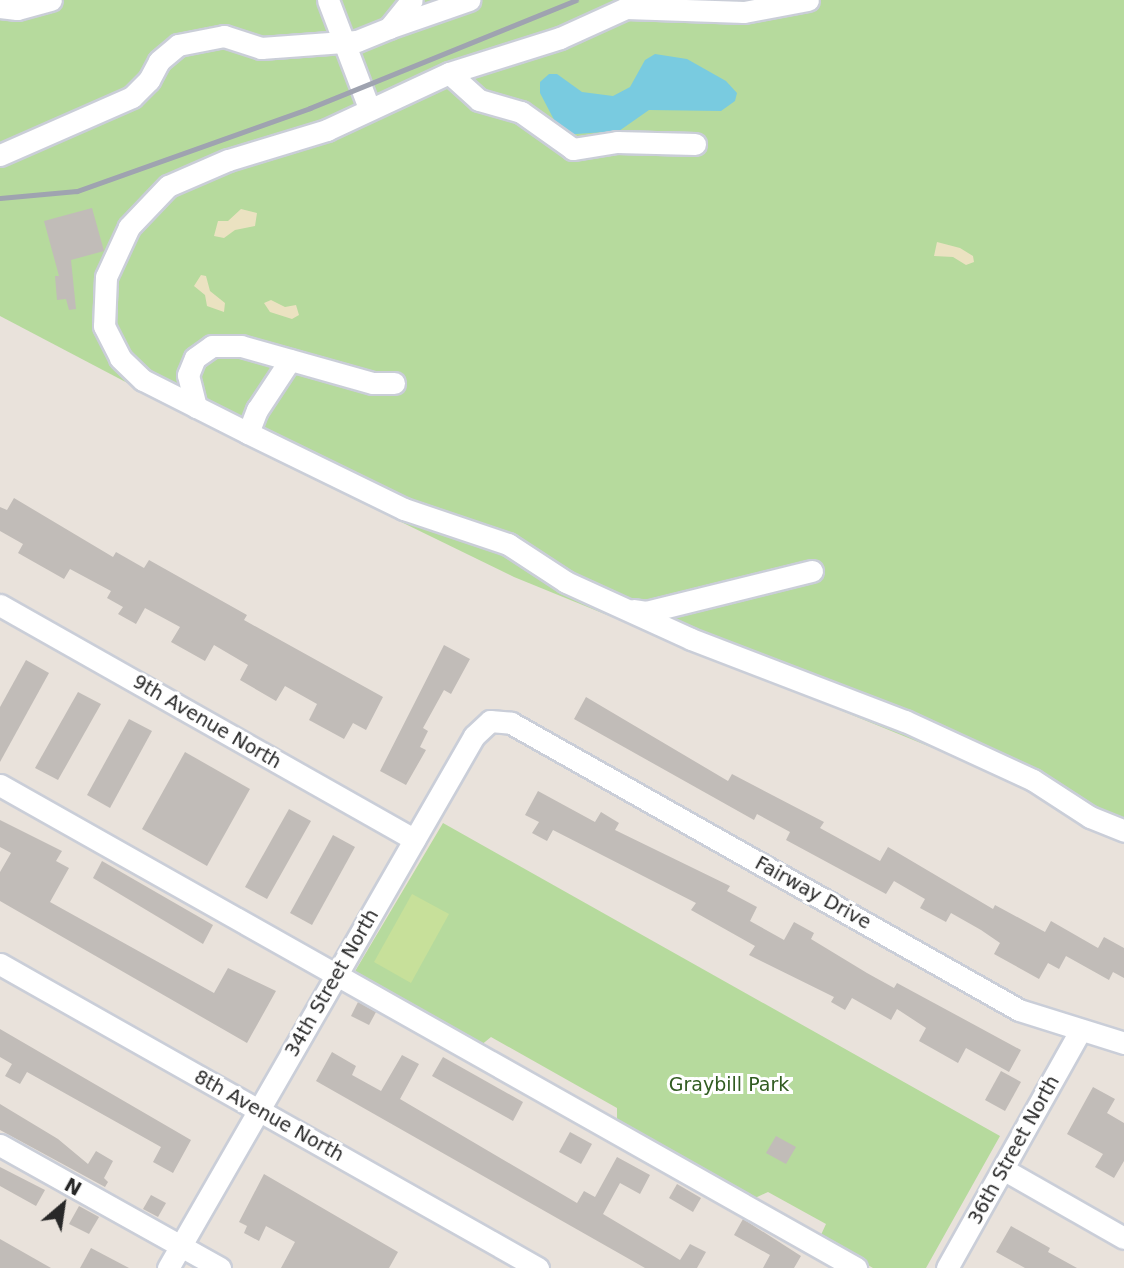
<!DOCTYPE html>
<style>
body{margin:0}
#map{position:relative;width:1124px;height:1268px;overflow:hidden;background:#e9e2db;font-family:"DejaVu Sans",sans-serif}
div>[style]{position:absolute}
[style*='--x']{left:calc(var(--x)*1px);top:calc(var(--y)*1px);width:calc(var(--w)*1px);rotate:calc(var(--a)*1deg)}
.green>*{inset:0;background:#b6da9d}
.sand>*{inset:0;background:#ebe2c1}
.pitch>*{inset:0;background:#c7e09a}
.water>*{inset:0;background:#79cbe0}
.building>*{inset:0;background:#c1bcb8}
.roads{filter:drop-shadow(2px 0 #caced8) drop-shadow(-2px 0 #caced8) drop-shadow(0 2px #caced8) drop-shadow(0 -2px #caced8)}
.minor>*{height:21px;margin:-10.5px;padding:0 10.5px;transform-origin:10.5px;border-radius:10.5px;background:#fff}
.rail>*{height:5px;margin:-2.5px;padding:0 2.5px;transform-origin:2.5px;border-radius:2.5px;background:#9fa3b0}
span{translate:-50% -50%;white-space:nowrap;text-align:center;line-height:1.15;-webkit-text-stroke:6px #fff;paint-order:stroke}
.street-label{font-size:19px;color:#282828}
.park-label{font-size:19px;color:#315c21}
.north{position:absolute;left:28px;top:1170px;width:70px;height:70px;-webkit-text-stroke:5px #fff;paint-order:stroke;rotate:29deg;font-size:19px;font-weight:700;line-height:28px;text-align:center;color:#282828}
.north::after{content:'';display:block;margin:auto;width:24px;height:32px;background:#282828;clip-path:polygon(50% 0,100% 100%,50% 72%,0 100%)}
</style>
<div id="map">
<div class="green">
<i style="clip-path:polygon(0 0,1124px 0,1124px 826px,514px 577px,274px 460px,0 316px)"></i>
<i style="clip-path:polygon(443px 823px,1000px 1136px,926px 1268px,873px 1268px,820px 1237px,826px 1224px,768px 1192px,753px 1199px,617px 1124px,617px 1108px,491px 1037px,480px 1046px,354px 973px)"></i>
</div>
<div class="sand">
<i style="clip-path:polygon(241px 209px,257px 213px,255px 226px,235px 230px,224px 238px,214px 236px,218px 221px,228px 221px)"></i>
<i style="clip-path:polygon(937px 242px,960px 248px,973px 256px,974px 262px,966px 265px,953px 257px,934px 256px)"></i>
<i style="clip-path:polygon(201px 275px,206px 276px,210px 291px,225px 303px,224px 312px,207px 306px,205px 295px,194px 286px)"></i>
<i style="clip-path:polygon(271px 300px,285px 307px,296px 305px,299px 315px,292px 319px,270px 312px,264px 303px)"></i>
</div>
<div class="pitch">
<i style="clip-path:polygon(412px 894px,449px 914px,411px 983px,374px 962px)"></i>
</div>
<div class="water">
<i style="clip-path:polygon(655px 54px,687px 59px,726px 81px,737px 93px,735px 101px,721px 111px,649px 110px,619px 131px,562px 135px,540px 93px,540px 82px,549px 74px,557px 74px,582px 92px,613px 96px,630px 87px,645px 60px)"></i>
</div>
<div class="building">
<i style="clip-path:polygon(92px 208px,104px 251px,71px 260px,76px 309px,69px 310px,66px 299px,57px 300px,55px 276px,59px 276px,44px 221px)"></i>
<i style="clip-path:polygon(14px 498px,113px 557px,116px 552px,144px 568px,149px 560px,247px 615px,244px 620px,383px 697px,366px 730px,353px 723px,344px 739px,309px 720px,317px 704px,285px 686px,276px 701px,240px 680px,248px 665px,214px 645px,205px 661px,171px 642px,180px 627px,145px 608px,136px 624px,118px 614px,123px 607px,107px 598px,111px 591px,70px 569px,64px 579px,18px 553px,23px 544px,0 531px,0 507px,7px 510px)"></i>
<i style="clip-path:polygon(444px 645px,470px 659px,451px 694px,444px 690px,423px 728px,428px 731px,420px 747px,426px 750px,406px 785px,380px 771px)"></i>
<i style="clip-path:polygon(26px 660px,49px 673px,0 762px,0 707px)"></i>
<i style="clip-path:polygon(78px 692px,101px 704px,58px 780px,35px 768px)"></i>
<i style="clip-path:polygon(586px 697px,728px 781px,732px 774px,824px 822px,820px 828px,880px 861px,888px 847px,993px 909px,995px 905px,1045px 932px,1051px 921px,1098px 948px,1104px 937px,1124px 948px,1124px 978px,1113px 972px,1109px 980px,1066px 956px,1059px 969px,1048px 963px,1039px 979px,994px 954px,1000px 943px,981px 930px,951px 913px,946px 922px,920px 908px,925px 899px,894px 881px,886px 894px,786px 840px,790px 832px,757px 814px,754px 820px,574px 719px)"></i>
<i style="clip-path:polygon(129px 719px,152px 731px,110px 808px,87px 795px)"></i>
<i style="clip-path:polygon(185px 752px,250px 789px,207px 866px,142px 829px)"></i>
<i style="clip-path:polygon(538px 791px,595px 822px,601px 812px,619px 823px,615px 830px,730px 886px,727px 891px,757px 907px,750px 921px,784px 940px,794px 922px,814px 933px,811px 939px,867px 973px,894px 988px,897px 983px,1021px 1050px,1009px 1072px,966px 1048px,958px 1063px,919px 1041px,926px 1028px,897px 1009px,891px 1020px,852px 998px,845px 1010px,831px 1002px,834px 997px,749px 955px,755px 946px,691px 910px,696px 903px,553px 830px,547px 841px,532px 833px,539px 822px,525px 815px)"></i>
<i style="clip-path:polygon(289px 809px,311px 821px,267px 899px,245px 887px)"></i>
<i style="clip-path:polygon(0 820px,62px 851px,56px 861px,69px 868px,50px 902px,214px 993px,228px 968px,276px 991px,247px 1043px,0 901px,0 872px,11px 853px,0 847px)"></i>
<i style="clip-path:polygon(333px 835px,355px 847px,312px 925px,290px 913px)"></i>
<i style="clip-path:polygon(102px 861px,213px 925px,203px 944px,93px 878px)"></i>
<i style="clip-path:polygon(358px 1002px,376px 1012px,369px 1025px,351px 1016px)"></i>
<i style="clip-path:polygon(0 1029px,191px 1140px,173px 1173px,153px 1162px,161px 1147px,27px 1072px,20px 1084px,5px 1076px,12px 1064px,0 1057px)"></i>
<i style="clip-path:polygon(332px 1052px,356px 1066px,352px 1075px,381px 1091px,402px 1055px,419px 1064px,400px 1099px,577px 1203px,584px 1191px,595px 1197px,617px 1157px,650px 1175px,640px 1194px,620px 1183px,603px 1214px,680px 1260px,690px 1244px,706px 1252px,697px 1268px,645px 1268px,316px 1081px)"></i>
<i style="clip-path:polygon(443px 1057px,523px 1102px,513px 1121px,432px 1076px)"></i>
<i style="clip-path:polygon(1001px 1071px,1021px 1082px,1005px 1111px,985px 1100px)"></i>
<i style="clip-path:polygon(1093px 1087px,1115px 1099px,1107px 1113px,1124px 1123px,1124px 1161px,1114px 1178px,1095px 1167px,1103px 1154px,1067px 1134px)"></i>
<i style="clip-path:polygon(0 1104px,58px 1139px,88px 1164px,96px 1151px,113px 1161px,104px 1178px,108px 1182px,105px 1187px,0 1130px)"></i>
<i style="clip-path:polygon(570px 1132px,592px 1144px,581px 1164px,559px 1152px)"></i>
<i style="clip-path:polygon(776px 1136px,796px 1147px,786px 1164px,766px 1153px)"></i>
<i style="clip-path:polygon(0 1167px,45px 1190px,36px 1206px,0 1186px)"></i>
<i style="clip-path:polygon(264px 1174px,398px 1252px,389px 1268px,281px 1268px,295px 1242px,266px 1226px,259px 1241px,244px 1233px,247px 1226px,239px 1222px)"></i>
<i style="clip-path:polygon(677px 1184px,701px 1198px,693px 1212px,669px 1198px)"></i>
<i style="clip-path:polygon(151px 1195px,166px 1203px,158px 1217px,143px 1209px)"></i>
<i style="clip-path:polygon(79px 1206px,99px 1217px,89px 1234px,69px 1224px)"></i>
<i style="clip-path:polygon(743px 1219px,801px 1256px,794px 1268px,763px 1268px,770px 1255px,734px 1235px)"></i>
<i style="clip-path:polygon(1011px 1226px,1050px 1248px,1048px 1252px,1077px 1268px,1025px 1268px,996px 1252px)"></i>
<i style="clip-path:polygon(0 1239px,51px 1268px,0 1268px)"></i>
<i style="clip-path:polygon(91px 1248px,129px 1268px,80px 1268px)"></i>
</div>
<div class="roads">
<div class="minor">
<i style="--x:328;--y:0;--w:116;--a:69.2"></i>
<i style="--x:0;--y:7;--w:17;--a:7"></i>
<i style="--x:17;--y:9;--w:35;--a:-15"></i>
<i style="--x:391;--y:27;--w:83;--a:-19.1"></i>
<i style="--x:449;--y:73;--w:116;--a:-17.5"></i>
<i style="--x:560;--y:38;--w:72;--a:-24.4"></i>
<i style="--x:626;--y:8;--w:118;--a:1.9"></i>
<i style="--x:744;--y:12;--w:65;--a:-10.6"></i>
<i style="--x:695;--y:144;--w:78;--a:-178.5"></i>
<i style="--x:617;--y:142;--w:45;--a:171"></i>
<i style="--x:573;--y:149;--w:64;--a:-144.6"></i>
<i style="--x:521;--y:112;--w:44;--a:-164.1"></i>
<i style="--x:479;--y:100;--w:40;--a:-138"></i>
<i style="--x:449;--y:73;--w:135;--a:155"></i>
<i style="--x:327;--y:130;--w:103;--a:163.1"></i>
<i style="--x:228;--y:160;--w:65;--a:156.6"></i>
<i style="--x:168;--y:186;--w:57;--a:133.6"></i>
<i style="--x:129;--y:227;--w:55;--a:114.7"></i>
<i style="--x:106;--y:277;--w:49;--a:92.3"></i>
<i style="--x:104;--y:326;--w:36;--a:63"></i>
<i style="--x:120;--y:358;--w:32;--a:44"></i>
<i style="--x:143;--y:380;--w:118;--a:26.8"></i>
<i style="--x:248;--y:433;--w:174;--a:26"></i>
<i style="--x:404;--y:509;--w:110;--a:18.6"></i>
<i style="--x:508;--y:544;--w:69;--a:33.2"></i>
<i style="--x:566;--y:582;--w:137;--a:24.5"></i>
<i style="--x:691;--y:639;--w:229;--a:21"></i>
<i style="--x:905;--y:721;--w:141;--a:24.7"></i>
<i style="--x:1033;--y:780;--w:68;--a:33"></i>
<i style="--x:1090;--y:817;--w:37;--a:22"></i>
<i style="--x:0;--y:155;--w:144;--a:-23.7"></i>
<i style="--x:132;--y:97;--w:24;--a:-45"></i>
<i style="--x:149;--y:80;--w:21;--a:-62"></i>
<i style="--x:159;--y:61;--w:25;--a:-40"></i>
<i style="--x:178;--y:45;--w:47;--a:-11.1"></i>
<i style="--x:224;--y:36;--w:39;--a:18"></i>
<i style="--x:261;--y:48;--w:96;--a:-4.2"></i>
<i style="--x:357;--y:41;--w:35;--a:-22"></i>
<i style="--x:389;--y:28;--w:36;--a:-51"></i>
<i style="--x:196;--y:407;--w:33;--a:-104"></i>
<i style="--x:188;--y:375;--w:18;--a:-68"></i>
<i style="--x:195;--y:358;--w:21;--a:-35"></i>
<i style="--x:212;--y:346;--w:29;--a:0"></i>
<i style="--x:241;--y:346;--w:137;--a:15.7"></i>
<i style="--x:373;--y:383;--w:21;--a:0"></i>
<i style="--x:248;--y:433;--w:25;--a:-69"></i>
<i style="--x:257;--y:410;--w:60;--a:-56.6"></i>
<i style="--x:0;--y:605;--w:476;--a:29.5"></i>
<i style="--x:634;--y:610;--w:12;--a:9"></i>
<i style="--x:646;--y:612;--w:171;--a:-13.9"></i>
<i style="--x:0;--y:785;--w:983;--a:29.43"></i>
<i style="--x:0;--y:964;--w:618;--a:29.47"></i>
<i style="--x:0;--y:1145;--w:252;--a:29.2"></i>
<i style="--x:1003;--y:1169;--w:139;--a:29.7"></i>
<i style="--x:168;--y:1268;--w:614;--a:-60.09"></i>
<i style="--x:474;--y:736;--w:22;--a:-43"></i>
<i style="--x:490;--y:721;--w:21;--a:5"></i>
<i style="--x:511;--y:723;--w:583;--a:29.46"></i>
<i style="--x:1019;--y:1010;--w:110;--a:17.4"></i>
<i style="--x:947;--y:1268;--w:272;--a:-60.7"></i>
</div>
</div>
<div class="rail">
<i style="--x:0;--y:198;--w:77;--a:-5.2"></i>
<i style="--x:77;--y:191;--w:247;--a:-19.6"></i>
<i style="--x:310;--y:108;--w:287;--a:-22.1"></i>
</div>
<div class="street-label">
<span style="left:207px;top:722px;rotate:30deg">9th Avenue North</span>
<span style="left:813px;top:893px;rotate:29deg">Fairway Drive</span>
<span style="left:332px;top:983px;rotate:-60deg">34th Street North</span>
<span style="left:269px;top:1116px;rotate:29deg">8th Avenue North</span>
<span style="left:1014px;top:1150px;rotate:-61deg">36th Street North</span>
</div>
<div class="park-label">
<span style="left:729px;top:1085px">Graybill Park</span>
</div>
<div class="north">N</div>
</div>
